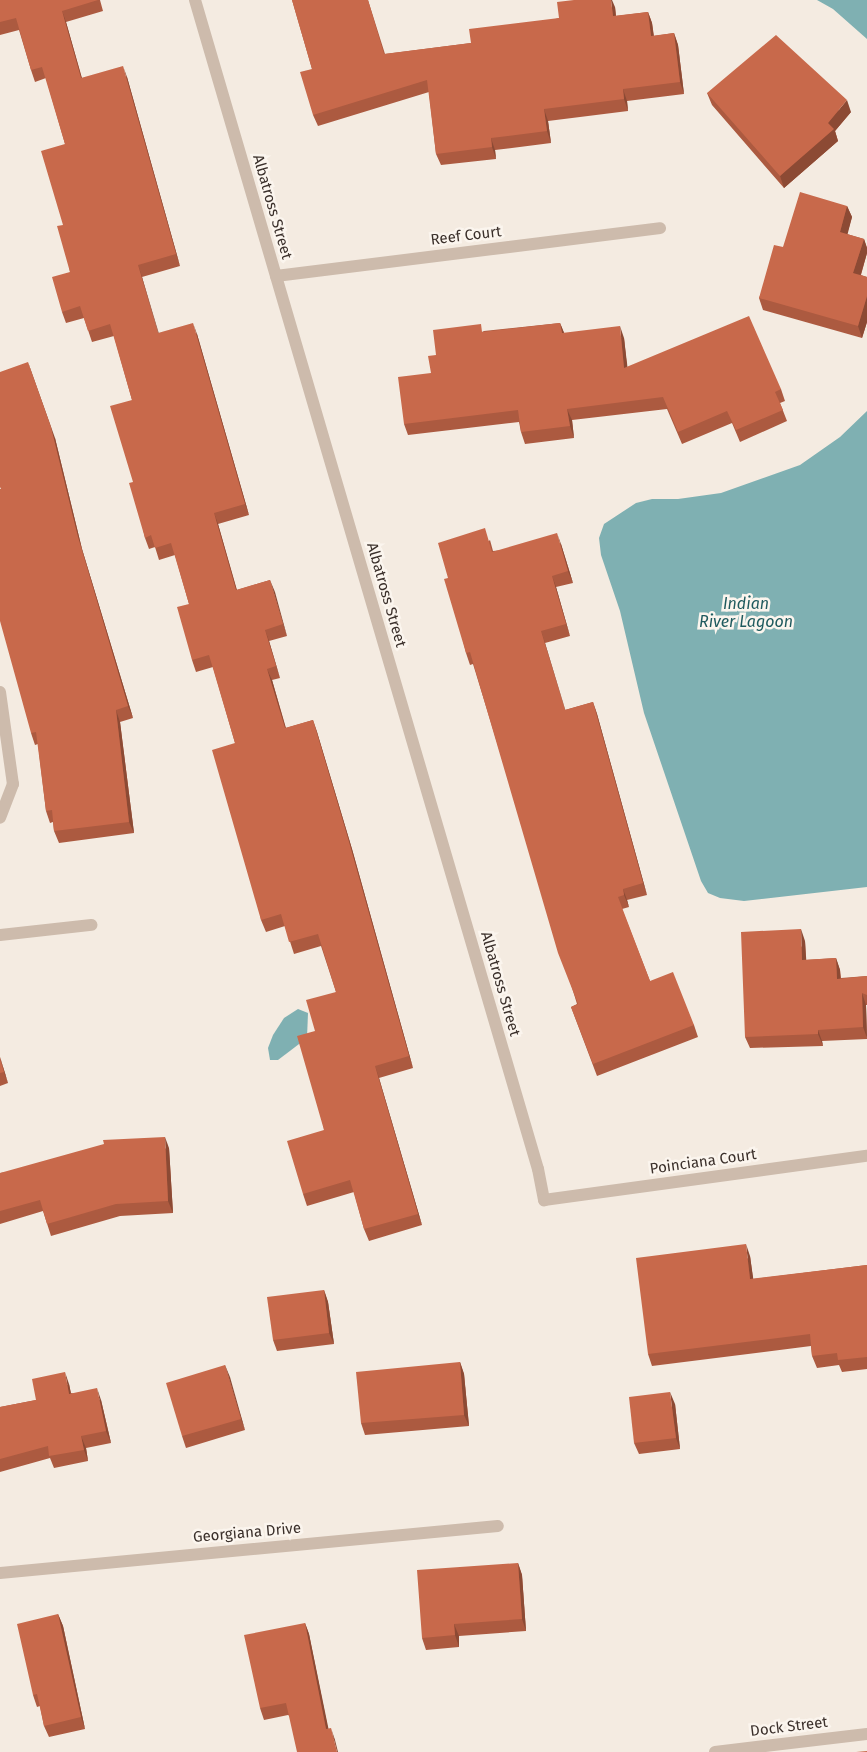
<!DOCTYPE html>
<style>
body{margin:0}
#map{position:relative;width:867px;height:1752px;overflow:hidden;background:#f4ebe1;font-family:"Fira Sans",sans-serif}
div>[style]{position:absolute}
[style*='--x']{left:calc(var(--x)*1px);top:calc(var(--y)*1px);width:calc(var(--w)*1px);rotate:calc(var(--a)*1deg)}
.water>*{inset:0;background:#7fb0b2}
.service>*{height:12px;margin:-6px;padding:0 6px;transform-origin:6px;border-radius:6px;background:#cdbbac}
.minor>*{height:12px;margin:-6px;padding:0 6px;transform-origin:6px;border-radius:6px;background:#cdbbac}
.wall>*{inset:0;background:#ac5a40}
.shaded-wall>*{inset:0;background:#8c4a34}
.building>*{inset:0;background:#c8694b}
span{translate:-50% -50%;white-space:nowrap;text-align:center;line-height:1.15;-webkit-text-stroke:5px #fbf5ee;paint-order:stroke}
.street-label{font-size:15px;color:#3b302b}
.water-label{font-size:16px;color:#1f5a5e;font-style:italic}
</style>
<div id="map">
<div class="water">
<i style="clip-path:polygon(817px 0,867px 0,867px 39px,833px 9px)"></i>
<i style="clip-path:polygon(867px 411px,867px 887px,744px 901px,720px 898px,708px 893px,701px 881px,644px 713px,620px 611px,601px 555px,599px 538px,604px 524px,636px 503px,652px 499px,678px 499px,721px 493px,800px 465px,840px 437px)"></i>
<i style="clip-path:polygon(298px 1009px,308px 1013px,307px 1038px,278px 1060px,270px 1060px,268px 1048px,273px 1035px,284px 1018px)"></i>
</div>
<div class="service">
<i style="--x:0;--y:692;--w:93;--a:82"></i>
<i style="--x:13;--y:784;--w:36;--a:111"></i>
</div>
<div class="minor">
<i style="--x:195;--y:0;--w:1218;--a:73.65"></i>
<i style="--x:538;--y:1169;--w:32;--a:79"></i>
<i style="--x:544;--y:1200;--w:326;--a:-7.8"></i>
<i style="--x:276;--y:276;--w:387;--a:-7.1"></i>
<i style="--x:0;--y:935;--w:92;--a:-6.3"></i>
<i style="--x:0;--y:1573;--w:500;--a:-5.39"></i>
<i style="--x:715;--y:1752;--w:153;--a:-6.8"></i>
</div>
<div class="wall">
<i style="clip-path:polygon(0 0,100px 0,103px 11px,66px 22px,82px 78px,127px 77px,180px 266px,142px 277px,158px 333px,197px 334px,249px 515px,218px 524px,237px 590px,270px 580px,287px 636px,269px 641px,280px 678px,272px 680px,286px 728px,313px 720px,317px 732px,352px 849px,413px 1068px,379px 1078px,422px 1225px,369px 1241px,364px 1229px,354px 1192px,307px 1206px,303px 1194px,324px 1130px,315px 1031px,336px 992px,321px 946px,294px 954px,285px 926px,266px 932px,261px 920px,235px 743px,213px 667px,196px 672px,192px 660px,189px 604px,175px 555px,159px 560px,155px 547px,149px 549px,145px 538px,133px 482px,132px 400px,114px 336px,92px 342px,84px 318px,66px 323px,62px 312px,70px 272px,63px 225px,65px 144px,46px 78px,35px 82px,31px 70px,19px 30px,0 35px)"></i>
<i style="clip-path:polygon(292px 0,368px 0,385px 54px,471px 43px,559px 18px,615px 7px,616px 16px,648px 12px,652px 23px,654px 36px,674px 33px,678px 45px,684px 94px,627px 101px,628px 111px,548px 121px,551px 143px,495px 150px,496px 159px,441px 165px,436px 154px,429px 92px,318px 126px,313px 115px,312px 69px)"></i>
<i style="clip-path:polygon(707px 93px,851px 112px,835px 131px,838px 141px,784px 188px,712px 105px)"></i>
<i style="clip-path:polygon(847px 206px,852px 217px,847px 234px,864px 239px,867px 248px,867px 253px,861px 275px,867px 277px,867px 322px,862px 338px,763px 310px,759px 298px,783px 247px)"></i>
<i style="clip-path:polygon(560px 323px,564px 333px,624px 338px,627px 367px,781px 389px,785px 401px,780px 403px,787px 421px,740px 442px,732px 423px,682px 444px,667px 409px,572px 420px,574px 438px,525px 444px,521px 432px,519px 422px,408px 435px,404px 424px,431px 373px,436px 355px,484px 331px)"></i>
<i style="clip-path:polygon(55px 438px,82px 549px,133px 718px,120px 722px,134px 833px,59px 843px,54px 831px,53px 822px,50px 823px,46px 811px,38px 744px,35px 745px,31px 733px)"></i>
<i style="clip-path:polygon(490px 540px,493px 551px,561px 544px,573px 583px,556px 587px,570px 636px,545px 643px,565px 710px,593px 702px,597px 714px,647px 895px,627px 900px,629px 907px,622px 909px,650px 981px,694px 1025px,698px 1037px,597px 1076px,571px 1007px,577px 1004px,473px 664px,470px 665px,466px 653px,448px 578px)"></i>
<i style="clip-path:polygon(805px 941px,806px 960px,836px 958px,840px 970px,841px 978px,867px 976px,867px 1005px,866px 1005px,867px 1039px,822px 1041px,823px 1046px,750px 1048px,745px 1037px)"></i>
<i style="clip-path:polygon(0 1057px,8px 1083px,0 1086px)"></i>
<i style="clip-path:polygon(169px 1148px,173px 1213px,120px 1216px,51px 1236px,43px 1211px,0 1224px,0 1173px)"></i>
<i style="clip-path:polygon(750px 1256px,753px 1279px,867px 1265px,867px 1369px,842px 1372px,839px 1365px,817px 1368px,812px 1356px,811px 1346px,652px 1366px,648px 1354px)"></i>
<i style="clip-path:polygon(324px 1290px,328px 1302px,334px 1344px,277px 1351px,273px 1340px)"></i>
<i style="clip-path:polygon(460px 1362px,464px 1374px,469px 1426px,365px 1435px,361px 1423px)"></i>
<i style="clip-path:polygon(225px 1365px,245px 1430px,186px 1448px,182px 1436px)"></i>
<i style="clip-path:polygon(69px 1384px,71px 1393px,101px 1400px,111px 1443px,86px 1448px,88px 1461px,54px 1468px,50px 1458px,0 1472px,0 1407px,36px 1400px)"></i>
<i style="clip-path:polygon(675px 1404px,680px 1449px,639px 1454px,634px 1443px)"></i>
<i style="clip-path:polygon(518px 1563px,522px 1575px,526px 1631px,459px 1636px,459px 1647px,426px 1650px,422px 1638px)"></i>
<i style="clip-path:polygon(58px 1614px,63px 1626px,85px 1729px,49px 1737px,44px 1726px,40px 1706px,37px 1707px,33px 1695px)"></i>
<i style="clip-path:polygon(305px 1623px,309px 1634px,328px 1729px,335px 1740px,288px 1715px,264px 1720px,260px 1708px)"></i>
</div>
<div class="shaded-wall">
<i style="clip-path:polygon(611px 0,612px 0,615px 7px,617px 28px,613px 16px)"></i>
<i style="clip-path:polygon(62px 11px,66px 22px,85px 90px,81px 78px)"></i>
<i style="clip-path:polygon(648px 12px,652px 23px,655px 48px,651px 36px)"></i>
<i style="clip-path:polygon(674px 33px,678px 45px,684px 94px,680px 82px)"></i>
<i style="clip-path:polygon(123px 66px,127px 77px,180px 266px,176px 254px)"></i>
<i style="clip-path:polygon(623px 89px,627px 101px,628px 111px,624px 99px)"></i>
<i style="clip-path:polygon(847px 100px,851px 112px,835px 131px,838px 141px,784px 188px,780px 176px,828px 123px)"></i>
<i style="clip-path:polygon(544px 109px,548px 121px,551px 143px,547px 131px)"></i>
<i style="clip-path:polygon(491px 138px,495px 150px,496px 159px,492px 147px)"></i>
<i style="clip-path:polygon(847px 206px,852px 217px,845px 244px,840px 232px)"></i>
<i style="clip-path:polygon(864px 239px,867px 248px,867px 253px,858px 284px,853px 273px)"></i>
<i style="clip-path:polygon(138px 265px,142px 277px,162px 344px,158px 333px)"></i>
<i style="clip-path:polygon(867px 296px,867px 322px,862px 338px,858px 326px)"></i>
<i style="clip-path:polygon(193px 323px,197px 334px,249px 515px,245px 504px)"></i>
<i style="clip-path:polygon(560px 323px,565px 335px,562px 333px)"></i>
<i style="clip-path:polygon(620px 326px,624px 338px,629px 380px,624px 368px)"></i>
<i style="clip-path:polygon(28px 362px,55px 438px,82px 549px,133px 718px,128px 706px,78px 537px)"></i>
<i style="clip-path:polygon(567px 409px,572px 420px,574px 438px,570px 426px)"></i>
<i style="clip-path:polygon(214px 513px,218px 524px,240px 602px,236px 590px)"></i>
<i style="clip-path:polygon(557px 533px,561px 544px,573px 583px,568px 571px)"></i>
<i style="clip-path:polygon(552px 576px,556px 587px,570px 636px,566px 624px)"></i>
<i style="clip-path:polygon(270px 580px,275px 592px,287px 636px,283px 624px)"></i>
<i style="clip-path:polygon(265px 630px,269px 641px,280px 678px,276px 666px)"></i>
<i style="clip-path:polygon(541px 631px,545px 643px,569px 722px,565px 710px)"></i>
<i style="clip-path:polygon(267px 669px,272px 680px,289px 740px,285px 728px)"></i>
<i style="clip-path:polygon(593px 702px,597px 714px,647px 895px,643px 883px)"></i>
<i style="clip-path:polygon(116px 710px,120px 722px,134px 833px,129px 822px)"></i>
<i style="clip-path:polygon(313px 720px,317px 732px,352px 849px,413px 1068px,409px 1056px)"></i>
<i style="clip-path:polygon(623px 889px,627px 900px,629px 907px,624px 895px)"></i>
<i style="clip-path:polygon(801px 929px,805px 941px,807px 972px,802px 960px)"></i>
<i style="clip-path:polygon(836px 958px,840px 970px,841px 990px,837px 979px)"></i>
<i style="clip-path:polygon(862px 993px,866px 1005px,867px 1038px,863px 1027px)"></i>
<i style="clip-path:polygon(818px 1030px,822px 1041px,823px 1046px,818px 1034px)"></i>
<i style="clip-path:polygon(0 1057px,8px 1083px,4px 1072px)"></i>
<i style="clip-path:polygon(375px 1066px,379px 1078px,422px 1225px,418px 1214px)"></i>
<i style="clip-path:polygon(165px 1137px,169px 1148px,173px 1213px,168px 1201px)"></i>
<i style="clip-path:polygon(746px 1244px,750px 1256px,755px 1291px,750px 1279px)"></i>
<i style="clip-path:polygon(324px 1290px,328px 1302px,334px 1344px,329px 1333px)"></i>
<i style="clip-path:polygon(460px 1362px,464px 1374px,469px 1426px,464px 1415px)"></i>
<i style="clip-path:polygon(225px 1365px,230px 1377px,245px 1430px,241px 1419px)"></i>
<i style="clip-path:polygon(65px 1372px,69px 1384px,73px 1405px,69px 1394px)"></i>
<i style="clip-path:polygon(97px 1388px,101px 1400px,111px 1443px,106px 1431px)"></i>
<i style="clip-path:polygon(670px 1392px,675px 1404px,680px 1449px,676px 1438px)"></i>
<i style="clip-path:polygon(81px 1436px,86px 1448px,88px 1461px,84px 1450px)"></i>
<i style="clip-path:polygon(518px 1563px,522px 1575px,526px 1631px,522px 1619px)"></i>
<i style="clip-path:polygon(58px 1614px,63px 1626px,85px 1729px,81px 1717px)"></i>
<i style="clip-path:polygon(305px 1623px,309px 1634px,331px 1741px,326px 1729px)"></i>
<i style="clip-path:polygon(454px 1624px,459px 1636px,459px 1647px,455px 1635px)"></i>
<i style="clip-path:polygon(331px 1728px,335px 1740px,338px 1752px,337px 1752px)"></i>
</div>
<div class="building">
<i style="clip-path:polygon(0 0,98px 0,62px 11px,81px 78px,123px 66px,176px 254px,138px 265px,158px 333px,193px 323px,245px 504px,214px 513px,236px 590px,270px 580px,283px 624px,265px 630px,276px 666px,267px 669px,285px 728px,313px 720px,348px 838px,409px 1056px,375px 1066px,418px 1214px,364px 1229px,350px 1180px,303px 1194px,287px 1141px,324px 1130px,297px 1036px,315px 1031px,306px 1000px,336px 992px,318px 934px,289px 942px,281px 914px,261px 920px,212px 750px,235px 743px,209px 655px,192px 660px,177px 607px,189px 604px,171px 543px,155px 548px,151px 535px,145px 538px,129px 483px,133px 482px,110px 406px,132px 400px,110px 324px,88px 331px,80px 306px,62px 312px,52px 277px,70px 272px,57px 226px,63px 225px,41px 151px,65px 144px,42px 67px,31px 70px,16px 18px,0 22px)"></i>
<i style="clip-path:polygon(292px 0,368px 0,384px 54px,471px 43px,469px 29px,559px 18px,557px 2px,574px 0,611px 0,613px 16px,648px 12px,651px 36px,674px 33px,680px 82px,623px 89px,624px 99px,544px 109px,547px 131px,491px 138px,492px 147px,436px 154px,427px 80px,313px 115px,300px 72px,312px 69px)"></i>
<i style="clip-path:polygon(776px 35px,847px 100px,828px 123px,834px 129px,780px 176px,707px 93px)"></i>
<i style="clip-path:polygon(800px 192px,847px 206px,840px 232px,864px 239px,853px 273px,867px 277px,867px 296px,858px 326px,759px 298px,774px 245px,783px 247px)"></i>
<i style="clip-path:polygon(749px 316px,781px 389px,775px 392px,783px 410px,736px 430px,727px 411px,678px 432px,663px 397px,567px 409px,570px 426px,521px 432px,518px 410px,404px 424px,398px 377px,431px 373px,428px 356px,436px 355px,433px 330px,481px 324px,482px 332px,560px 323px,562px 333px,620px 326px,624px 368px)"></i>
<i style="clip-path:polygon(28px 362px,51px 427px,78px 537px,128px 706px,116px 710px,129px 822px,54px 831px,52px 810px,46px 811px,36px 732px,31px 733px,0 621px,0 489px,1px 489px,0 487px,0 372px)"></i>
<i style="clip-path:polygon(485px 528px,492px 552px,557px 533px,568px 571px,552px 576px,566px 624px,541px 631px,565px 710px,593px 702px,643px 883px,623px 889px,624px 895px,618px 897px,650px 981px,673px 972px,694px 1025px,593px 1064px,571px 1007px,578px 1004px,558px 953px,470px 652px,466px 653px,444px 579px,448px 578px,438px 543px)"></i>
<i style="clip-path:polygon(801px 929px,802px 960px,836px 958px,837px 979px,867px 976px,867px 995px,862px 993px,863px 1027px,818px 1030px,818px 1034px,745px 1037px,741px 932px)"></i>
<i style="clip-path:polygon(0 1059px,4px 1072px,0 1073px)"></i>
<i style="clip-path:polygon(165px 1137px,168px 1201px,116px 1204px,47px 1224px,40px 1200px,0 1211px,0 1173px,104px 1144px,103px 1140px)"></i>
<i style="clip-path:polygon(746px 1244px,750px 1279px,867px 1265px,867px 1357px,838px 1360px,837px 1353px,812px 1356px,810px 1334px,648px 1354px,636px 1258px)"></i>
<i style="clip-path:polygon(324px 1290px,329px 1333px,273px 1340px,267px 1297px)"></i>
<i style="clip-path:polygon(460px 1362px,464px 1415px,361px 1423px,356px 1372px)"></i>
<i style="clip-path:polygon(225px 1365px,241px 1419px,182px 1436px,166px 1383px)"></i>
<i style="clip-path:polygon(65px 1372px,69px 1394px,97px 1388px,106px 1431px,81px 1436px,84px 1450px,49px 1456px,48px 1446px,0 1459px,0 1407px,36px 1400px,32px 1379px)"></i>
<i style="clip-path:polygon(670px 1392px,676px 1438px,634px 1443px,629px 1397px)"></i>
<i style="clip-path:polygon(518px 1563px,522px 1619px,454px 1624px,455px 1635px,422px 1638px,417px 1570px)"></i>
<i style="clip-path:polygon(58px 1614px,81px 1717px,44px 1726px,37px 1694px,33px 1695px,17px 1624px)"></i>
<i style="clip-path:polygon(305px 1623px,326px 1729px,331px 1728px,337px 1752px,297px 1752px,286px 1703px,260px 1708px,244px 1635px)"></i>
<i style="clip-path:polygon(867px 1751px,867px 1752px,856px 1752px)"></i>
</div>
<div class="street-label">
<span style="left:272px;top:207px;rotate:74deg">Albatross Street</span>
<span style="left:466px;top:236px;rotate:-7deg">Reef Court</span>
<span style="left:386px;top:595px;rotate:74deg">Albatross Street</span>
<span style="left:500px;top:984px;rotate:74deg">Albatross Street</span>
<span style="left:703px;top:1162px;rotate:-8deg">Poinciana Court</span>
<span style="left:247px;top:1533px;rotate:-5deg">Georgiana Drive</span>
<span style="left:789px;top:1727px;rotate:-7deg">Dock Street</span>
</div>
<div class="water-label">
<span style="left:746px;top:613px">Indian<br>River Lagoon</span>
</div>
</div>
